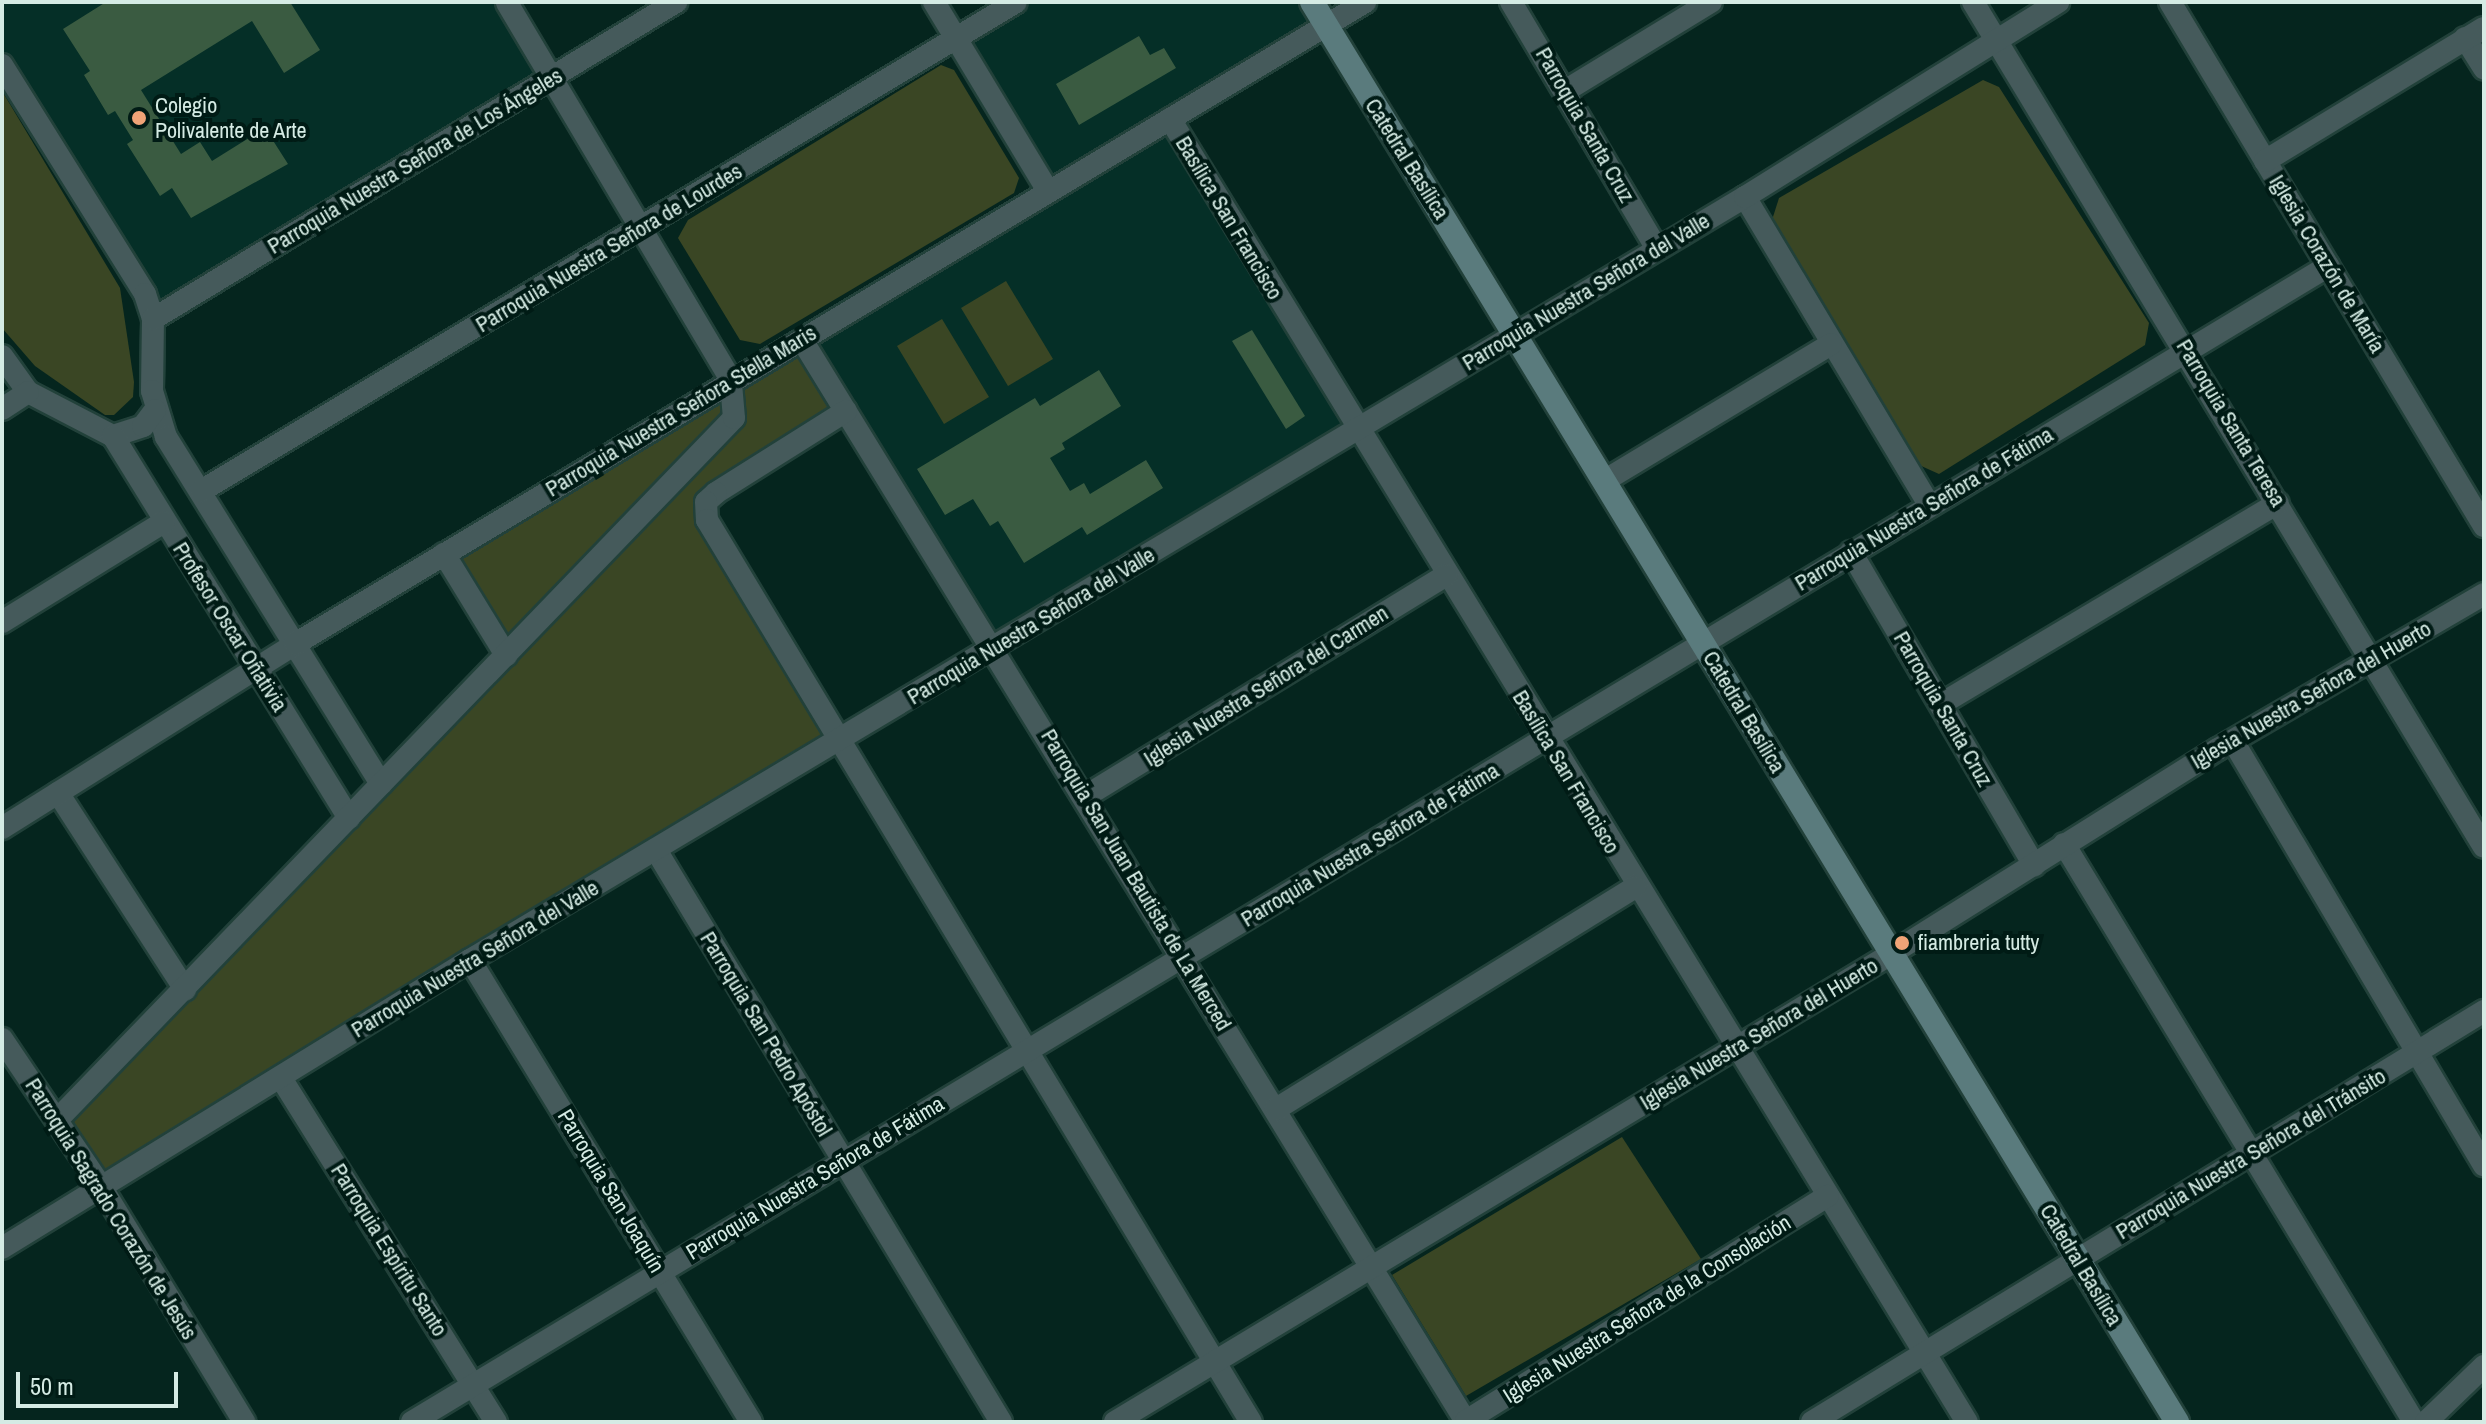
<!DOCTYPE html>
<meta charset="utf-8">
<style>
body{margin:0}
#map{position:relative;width:2486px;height:1424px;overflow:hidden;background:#05251e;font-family:"Archivo Narrow",sans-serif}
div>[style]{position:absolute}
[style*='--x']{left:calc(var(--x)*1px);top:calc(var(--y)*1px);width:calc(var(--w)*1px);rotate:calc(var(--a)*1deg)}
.built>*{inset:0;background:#052f27}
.green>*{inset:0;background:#3a4624}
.building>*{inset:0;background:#3a5b41}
.roads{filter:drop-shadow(2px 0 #22413a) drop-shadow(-2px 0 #22413a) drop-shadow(0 2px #22413a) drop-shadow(0 -2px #22413a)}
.street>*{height:22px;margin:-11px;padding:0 11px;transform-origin:11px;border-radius:11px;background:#455a5b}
.secondary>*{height:24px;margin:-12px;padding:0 12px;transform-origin:12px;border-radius:12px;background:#5a7b7d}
.dots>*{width:22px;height:22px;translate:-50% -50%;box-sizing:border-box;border:4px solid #001b15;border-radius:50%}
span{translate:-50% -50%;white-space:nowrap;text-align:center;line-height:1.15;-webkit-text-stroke:8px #001b15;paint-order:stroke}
.poi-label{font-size:22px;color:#d5ebe4}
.left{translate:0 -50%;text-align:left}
.street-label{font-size:22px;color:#d5ebe4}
.frame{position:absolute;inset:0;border:4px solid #d5ebe4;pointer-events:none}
.scale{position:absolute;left:16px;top:1372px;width:162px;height:36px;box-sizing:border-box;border:4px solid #d5ebe4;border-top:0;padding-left:10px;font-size:24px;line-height:28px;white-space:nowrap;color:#d5ebe4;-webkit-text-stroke:6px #001b15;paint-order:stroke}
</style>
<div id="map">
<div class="built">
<i style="clip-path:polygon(3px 2px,505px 2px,551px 77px,153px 319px,2px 64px)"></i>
<i style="clip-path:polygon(1018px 2px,1310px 2px,1324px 26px,1049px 189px,957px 38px)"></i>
<i style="clip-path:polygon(1169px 121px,1354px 427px,994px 647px,804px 340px)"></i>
</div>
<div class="green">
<i style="clip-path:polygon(941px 65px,954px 70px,1019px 178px,1014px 193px,760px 344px,740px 340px,678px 238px,688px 220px)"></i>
<i style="clip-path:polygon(1983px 80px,1999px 87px,2149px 323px,2145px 345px,1939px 474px,1919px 465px,1772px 220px,1779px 198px)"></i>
<i style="clip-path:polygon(2px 91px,120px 288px,134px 382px,133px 397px,114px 415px,105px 415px,35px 366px,2px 328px)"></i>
<i style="clip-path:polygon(1006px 281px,1053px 359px,1008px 386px,961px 308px)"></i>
<i style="clip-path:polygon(942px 319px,989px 397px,944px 424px,897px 346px)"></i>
<i style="clip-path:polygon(802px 340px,844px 411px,706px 502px,839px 742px,103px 1187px,59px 1120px,506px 655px,444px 554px)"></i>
<i style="clip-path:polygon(1622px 1137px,1701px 1259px,1466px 1396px,1392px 1275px)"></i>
</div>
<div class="building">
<i style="clip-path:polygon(106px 2px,290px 2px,320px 50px,284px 73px,252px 21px,141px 90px,181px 154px,200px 142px,212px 161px,265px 128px,288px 164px,191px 218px,172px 188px,160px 196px,127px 144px,133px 140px,115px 111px,108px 115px,84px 75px,90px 71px,63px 29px)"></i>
<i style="clip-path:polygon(1139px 36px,1150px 55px,1164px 48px,1176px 68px,1079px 125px,1056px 84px)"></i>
<i style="clip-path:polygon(1252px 330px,1305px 416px,1286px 429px,1232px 341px)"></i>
<i style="clip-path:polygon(1099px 370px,1121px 406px,1062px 443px,1065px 449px,1050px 458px,1070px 491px,1084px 483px,1090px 494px,1146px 460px,1163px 488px,1087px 535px,1082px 527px,1024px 563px,998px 521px,990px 526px,973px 499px,945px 515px,917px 469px,1035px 398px,1040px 406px)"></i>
</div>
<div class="roads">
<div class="street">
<i style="--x:934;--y:2;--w:221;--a:58.9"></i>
<i style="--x:1511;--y:2;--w:287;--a:59.4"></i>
<i style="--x:1973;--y:2;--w:987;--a:58.84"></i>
<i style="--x:2170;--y:2;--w:611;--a:59.07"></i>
<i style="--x:2465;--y:38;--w:36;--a:58"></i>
<i style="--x:2;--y:65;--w:270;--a:58"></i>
<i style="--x:145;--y:294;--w:26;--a:72"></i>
<i style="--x:153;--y:319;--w:72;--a:90.8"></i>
<i style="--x:152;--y:391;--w:48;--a:73.1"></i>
<i style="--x:166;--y:437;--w:408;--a:58.2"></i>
<i style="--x:1565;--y:91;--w:171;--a:-31.4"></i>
<i style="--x:1170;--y:119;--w:1527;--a:58.55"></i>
<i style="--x:2265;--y:161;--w:256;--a:-31.3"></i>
<i style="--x:1745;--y:197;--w:359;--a:59.1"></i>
<i style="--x:153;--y:319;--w:612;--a:-31.22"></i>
<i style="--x:802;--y:340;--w:1269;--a:58.46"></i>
<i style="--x:2;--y:356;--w:44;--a:54.2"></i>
<i style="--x:28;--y:392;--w:96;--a:27.4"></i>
<i style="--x:113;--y:436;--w:32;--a:-18"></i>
<i style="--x:143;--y:426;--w:20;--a:-53"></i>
<i style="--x:2;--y:409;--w:31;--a:-33"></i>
<i style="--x:846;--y:411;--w:154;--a:147.8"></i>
<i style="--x:716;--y:493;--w:13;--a:138"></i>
<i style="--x:706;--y:502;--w:18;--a:87"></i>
<i style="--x:707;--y:520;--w:1053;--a:58.91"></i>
<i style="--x:113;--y:436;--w:449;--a:58.3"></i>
<i style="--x:1604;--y:481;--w:265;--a:-31.1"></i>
<i style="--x:201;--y:491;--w:950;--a:-30.96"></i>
<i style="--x:1851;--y:552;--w:363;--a:59.7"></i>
<i style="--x:444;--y:554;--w:119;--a:58.5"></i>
<i style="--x:2;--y:622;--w:190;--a:-31.7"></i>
<i style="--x:1941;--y:704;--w:392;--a:-30.8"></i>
<i style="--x:2233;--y:741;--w:493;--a:59.4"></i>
<i style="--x:58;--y:793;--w:234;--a:57.1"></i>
<i style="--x:1086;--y:796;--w:423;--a:-31.5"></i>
<i style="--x:2;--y:828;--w:346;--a:-32.1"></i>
<i style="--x:295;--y:644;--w:1248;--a:-30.96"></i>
<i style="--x:2064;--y:844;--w:676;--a:58.8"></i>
<i style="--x:656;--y:850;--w:668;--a:58.9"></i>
<i style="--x:470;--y:960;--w:541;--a:58.69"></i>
<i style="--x:2;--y:1039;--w:179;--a:56.1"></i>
<i style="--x:102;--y:1188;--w:274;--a:58.7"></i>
<i style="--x:281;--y:1078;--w:406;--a:58"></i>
<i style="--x:1276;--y:1109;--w:422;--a:-31.7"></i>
<i style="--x:57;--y:1120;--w:975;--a:-46.04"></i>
<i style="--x:734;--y:418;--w:38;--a:-95"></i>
<i style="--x:731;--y:380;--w:439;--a:-120.7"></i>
<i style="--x:2;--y:1248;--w:550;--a:-31.61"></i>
<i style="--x:470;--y:960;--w:1486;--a:-30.9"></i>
<i style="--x:1745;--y:197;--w:369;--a:-31.9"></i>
<i style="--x:1466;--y:1421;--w:426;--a:-31.9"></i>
<i style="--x:412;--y:1422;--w:2238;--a:-31.1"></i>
<i style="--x:1115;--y:1422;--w:906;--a:-31.09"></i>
<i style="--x:1891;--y:954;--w:386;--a:-32.1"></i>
<i style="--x:2218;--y:749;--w:308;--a:-30.2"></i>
<i style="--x:1812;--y:1422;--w:788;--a:-31.45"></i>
<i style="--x:2426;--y:1422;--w:81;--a:-44"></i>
</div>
<div class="secondary">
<i style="--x:1312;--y:2;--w:1663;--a:58.65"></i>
</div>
</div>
<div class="dots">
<i style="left:139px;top:118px;background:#efa377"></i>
<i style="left:1902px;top:943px;background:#efa377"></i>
</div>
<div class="poi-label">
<span class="left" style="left:155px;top:118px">Colegio<br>Polivalente de Arte</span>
<span class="left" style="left:1918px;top:943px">fiambreria tutty</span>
</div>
<div class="street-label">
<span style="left:1585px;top:125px;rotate:60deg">Parroquia Santa Cruz</span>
<span style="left:1407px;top:159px;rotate:58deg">Catedral Basílica</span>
<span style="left:415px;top:161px;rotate:-31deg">Parroquia Nuestra Señora de Los Ángeles</span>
<span style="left:1229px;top:218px;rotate:59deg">Basílica San Francisco</span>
<span style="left:609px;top:248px;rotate:-31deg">Parroquia Nuestra Señora de Lourdes</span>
<span style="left:2327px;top:264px;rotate:59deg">Iglesia Corazón de María</span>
<span style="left:1586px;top:292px;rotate:-31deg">Parroquia Nuestra Señora del Valle</span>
<span style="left:681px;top:411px;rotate:-31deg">Parroquia Nuestra Señora Stella Maris</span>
<span style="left:2231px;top:423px;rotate:59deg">Parroquia Santa Teresa</span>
<span style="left:1924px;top:509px;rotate:-31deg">Parroquia Nuestra Señora de Fátima</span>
<span style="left:1031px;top:626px;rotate:-31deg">Parroquia Nuestra Señora del Valle</span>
<span style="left:230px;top:627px;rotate:58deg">Profesor Oscar Oñativia</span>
<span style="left:1266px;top:686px;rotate:-32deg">Iglesia Nuestra Señora del Carmen</span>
<span style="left:2311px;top:695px;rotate:-30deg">Iglesia Nuestra Señora del Huerto</span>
<span style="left:1943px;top:709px;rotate:60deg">Parroquia Santa Cruz</span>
<span style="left:1744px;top:712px;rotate:59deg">Catedral Basílica</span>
<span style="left:1566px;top:772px;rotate:59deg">Basílica San Francisco</span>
<span style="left:1370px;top:845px;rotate:-31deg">Parroquia Nuestra Señora de Fátima</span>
<span style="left:1136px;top:880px;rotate:59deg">Parroquia San Juan Bautista de La Merced</span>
<span style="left:475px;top:959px;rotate:-31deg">Parroquia Nuestra Señora del Valle</span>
<span style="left:766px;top:1034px;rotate:59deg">Parroquia San Pedro Apóstol</span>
<span style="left:1759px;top:1034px;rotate:-31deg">Iglesia Nuestra Señora del Huerto</span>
<span style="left:2251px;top:1154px;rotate:-31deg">Parroquia Nuestra Señora del Tránsito</span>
<span style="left:815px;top:1178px;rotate:-31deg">Parroquia Nuestra Señora de Fátima</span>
<span style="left:611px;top:1191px;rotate:59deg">Parroquia San Joaquín</span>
<span style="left:111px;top:1209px;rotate:58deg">Parroquia Sagrado Corazón de Jesús</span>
<span style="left:389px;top:1250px;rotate:58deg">Parroquia Espíritu Santo</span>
<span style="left:2081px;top:1265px;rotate:59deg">Catedral Basílica</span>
<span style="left:1647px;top:1309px;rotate:-32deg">Iglesia Nuestra Señora de la Consolación</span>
</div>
<div class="frame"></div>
<div class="scale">50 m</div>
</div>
